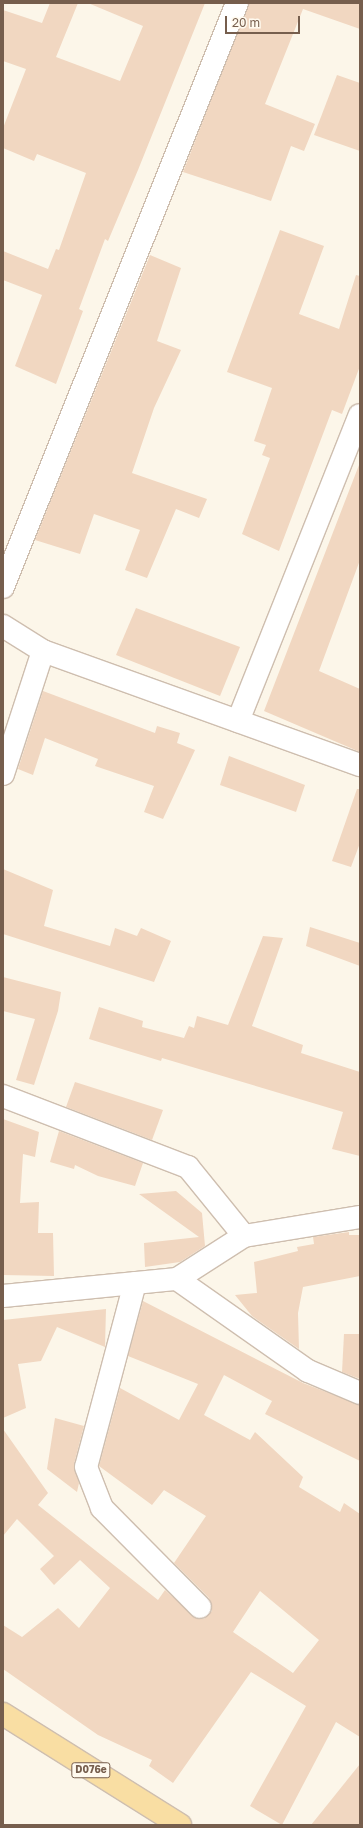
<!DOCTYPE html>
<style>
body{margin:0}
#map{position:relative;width:363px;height:1828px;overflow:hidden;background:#fcf6e9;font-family:"Golos Text",sans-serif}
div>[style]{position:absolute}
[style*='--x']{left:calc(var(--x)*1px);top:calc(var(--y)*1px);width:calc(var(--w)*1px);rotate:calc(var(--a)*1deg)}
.building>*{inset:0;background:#f1d7c1}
.roads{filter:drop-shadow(1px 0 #cebeaf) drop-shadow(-1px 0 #cebeaf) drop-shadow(0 1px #cebeaf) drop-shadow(0 -1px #cebeaf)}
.minor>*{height:22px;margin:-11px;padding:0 11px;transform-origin:11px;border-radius:11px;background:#fff}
.major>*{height:22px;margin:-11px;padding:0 11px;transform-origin:11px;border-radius:11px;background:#f9dea3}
span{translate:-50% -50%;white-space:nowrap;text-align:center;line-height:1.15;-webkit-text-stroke:4px #fffaef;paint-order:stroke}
.shield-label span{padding:1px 3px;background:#fffaef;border:1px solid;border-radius:3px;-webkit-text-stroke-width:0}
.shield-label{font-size:10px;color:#765e4d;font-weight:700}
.frame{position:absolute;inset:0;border:4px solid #765e4d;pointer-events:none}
.scale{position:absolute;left:225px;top:16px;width:75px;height:18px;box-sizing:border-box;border:2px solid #765e4d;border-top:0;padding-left:5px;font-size:12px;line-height:14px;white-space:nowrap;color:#765e4d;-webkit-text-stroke:3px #fffaef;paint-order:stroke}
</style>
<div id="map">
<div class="building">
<i style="clip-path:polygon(50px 3px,78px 3px,56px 57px,120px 81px,143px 26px,88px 3px,205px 3px,138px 170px,108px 241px,105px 239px,79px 309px,83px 311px,56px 384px,15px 366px,42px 295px,3px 280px,3px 251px,48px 269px,56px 249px,59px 250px,86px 173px,37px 154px,34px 161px,3px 148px,3px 128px,26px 69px,3px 61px,3px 10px,42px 23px)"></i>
<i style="clip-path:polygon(249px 3px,360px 3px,360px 29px,303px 9px,265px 104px,315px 124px,304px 151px,291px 146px,271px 201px,183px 172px)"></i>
<i style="clip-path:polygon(337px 75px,360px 83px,360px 151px,314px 135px)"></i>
<i style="clip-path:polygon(280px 230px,324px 246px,299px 314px,339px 329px,356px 275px,360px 276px,360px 366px,342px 414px,332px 410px,279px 551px,242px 534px,270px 458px,262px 455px,266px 445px,254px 441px,272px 388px,227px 372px)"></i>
<i style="clip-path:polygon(150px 255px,181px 268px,157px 341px,181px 350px,154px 408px,132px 473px,207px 499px,199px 518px,176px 509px,147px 578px,125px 570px,140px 530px,94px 514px,80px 554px,35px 540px)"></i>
<i style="clip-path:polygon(359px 465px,360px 560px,319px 671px,360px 689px,360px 752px,264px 711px)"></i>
<i style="clip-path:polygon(136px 608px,240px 647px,220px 696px,116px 655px)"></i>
<i style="clip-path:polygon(43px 691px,155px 733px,157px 726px,180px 733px,177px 743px,195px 750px,163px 819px,144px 812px,154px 786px,95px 766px,98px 759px,45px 738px,33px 775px,18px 769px)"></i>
<i style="clip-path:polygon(229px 756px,305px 785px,296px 812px,220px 785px)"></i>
<i style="clip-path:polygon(357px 789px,360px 789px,360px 843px,351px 867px,332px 861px)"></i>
<i style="clip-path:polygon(3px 869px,53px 890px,44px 926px,110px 946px,115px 928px,137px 936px,141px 928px,171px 941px,154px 982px,3px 934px)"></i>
<i style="clip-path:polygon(310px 927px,360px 943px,360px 966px,306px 946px)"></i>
<i style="clip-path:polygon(263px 936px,283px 938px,252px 1026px,303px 1045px,301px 1053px,360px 1072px,360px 1156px,332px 1149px,343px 1112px,162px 1058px,161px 1061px,89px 1039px,99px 1007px,143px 1021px,142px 1027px,184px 1038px,189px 1026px,194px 1028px,197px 1016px,228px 1025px)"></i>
<i style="clip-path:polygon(3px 977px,61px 992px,58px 1011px,34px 1085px,16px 1080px,35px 1019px,3px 1011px)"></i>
<i style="clip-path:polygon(75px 1082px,163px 1110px,152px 1140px,66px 1107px)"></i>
<i style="clip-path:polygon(3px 1119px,39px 1132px,35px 1157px,23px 1154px,20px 1203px,39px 1202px,38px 1233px,53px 1233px,54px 1276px,3px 1275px)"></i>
<i style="clip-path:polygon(59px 1131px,143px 1163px,135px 1186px,98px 1176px,75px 1165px,74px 1169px,50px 1162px)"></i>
<i style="clip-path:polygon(176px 1191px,202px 1213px,205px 1246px,180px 1262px,145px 1267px,144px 1243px,199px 1237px,139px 1194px)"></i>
<i style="clip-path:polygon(349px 1232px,349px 1235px,360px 1235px,360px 1276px,303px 1287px,298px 1313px,299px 1349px,252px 1316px,235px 1295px,257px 1293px,254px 1262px,298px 1251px,297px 1247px,314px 1244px,313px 1237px)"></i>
<i style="clip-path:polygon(evenodd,143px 1301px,303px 1383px,360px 1405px,360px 1461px,265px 1414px,272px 1401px,224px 1375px,204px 1415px,250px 1440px,255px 1432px,303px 1477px,299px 1487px,340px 1512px,344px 1503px,360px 1514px,360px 1737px,336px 1722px,282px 1825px,250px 1806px,306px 1706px,251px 1672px,173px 1783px,149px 1766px,152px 1760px,98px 1735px,3px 1669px,3px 1625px,22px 1637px,58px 1608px,79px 1628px,110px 1588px,80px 1560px,54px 1585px,40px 1569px,54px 1556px,17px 1519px,3px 1536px,3px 1429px,48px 1493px,38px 1505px,158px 1600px,165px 1590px,197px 1619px,204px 1619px,212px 1611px,209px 1598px,174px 1563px,206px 1516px,164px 1490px,152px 1505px,99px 1466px,120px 1388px,179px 1420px,198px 1384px,128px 1356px,143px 1301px,260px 1591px,319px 1640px,293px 1673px,233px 1632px,260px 1591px)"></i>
<i style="clip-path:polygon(106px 1309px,105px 1347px,57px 1327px,41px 1361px,18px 1364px,26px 1408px,3px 1418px,3px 1320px)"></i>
<i style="clip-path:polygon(344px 1334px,360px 1334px,360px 1379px,342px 1372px)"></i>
<i style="clip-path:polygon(55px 1418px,84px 1426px,74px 1464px,79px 1483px,77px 1492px,47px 1469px)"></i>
<i style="clip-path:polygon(360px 1764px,360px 1825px,311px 1825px)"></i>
</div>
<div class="roads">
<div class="minor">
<i style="--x:3;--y:587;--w:629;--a:-68.16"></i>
<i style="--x:3;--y:626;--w:47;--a:32"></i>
<i style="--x:43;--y:651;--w:337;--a:19.8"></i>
<i style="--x:238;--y:721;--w:329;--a:-68.3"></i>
<i style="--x:3;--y:774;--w:129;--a:-72"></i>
<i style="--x:3;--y:1096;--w:198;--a:21"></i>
<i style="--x:188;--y:1167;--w:89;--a:50.9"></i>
<i style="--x:177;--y:1279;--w:160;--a:35.1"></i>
<i style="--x:308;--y:1371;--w:56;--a:22.9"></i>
<i style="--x:135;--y:1283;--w:190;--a:104.9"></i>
<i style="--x:86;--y:1467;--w:44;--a:68.7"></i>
<i style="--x:102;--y:1508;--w:139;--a:45.3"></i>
<i style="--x:3;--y:1296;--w:175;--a:-5.6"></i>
<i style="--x:177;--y:1279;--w:80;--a:-32.7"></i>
<i style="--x:244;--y:1236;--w:118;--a:-9.3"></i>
</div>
<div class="major">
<i style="--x:3;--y:1714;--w:209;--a:32.1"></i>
</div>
</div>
<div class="shield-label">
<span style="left:91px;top:1770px">D076e</span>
</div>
<div class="frame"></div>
<div class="scale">20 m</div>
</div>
